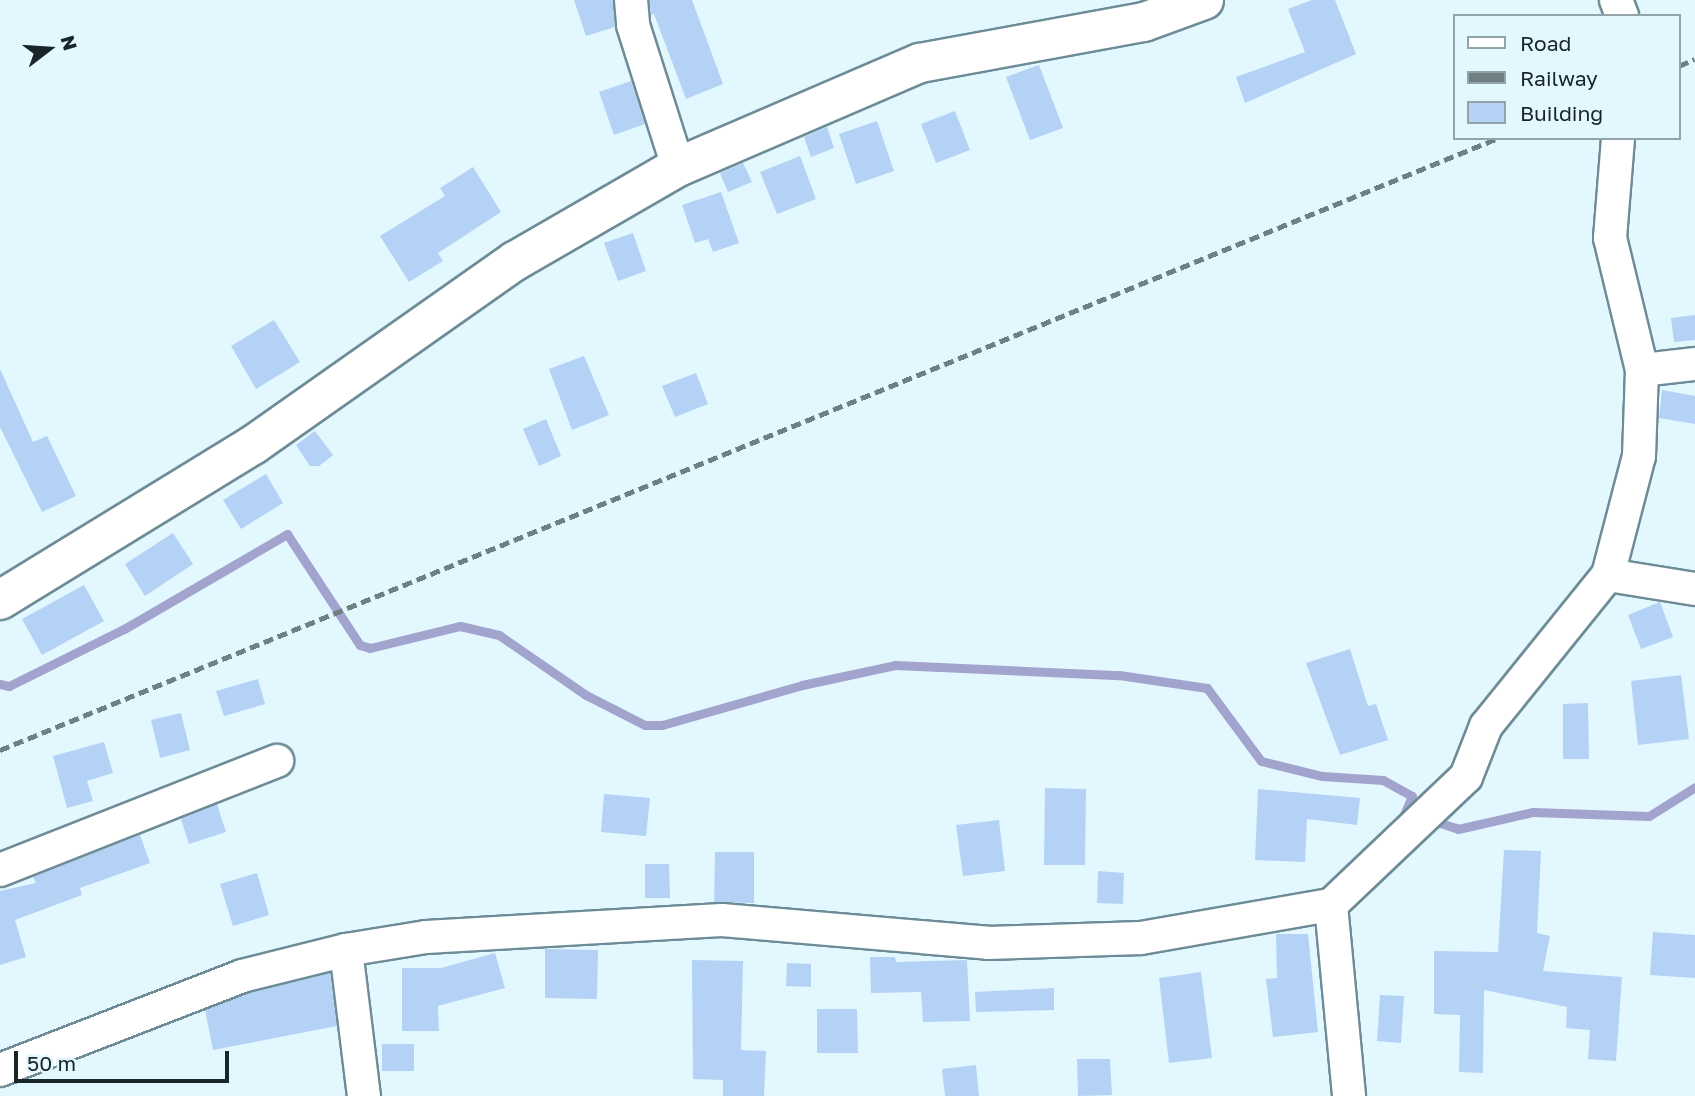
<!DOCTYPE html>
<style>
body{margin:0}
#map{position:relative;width:1695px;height:1096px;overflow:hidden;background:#e3f8fe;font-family:"Golos Text",sans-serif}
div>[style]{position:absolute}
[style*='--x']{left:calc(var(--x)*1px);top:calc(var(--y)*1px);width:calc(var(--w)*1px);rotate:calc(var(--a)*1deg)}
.stream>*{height:9px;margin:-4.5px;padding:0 4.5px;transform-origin:4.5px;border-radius:4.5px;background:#a2a4cd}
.building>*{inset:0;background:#b3d2f5}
.roads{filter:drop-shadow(2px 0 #6d8c97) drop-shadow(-2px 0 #6d8c97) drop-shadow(0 2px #6d8c97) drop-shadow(0 -2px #6d8c97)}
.minor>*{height:32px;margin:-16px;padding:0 16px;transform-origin:16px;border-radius:16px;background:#fff}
.tertiary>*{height:38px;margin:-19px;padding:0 19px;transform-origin:19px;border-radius:19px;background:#fff}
.rail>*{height:5px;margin-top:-2.5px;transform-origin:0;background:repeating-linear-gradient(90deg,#6f7f84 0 10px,transparent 0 15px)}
span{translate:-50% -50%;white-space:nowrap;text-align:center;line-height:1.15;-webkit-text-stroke:5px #e3f8fe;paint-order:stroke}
.legend{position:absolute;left:1453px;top:14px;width:228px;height:126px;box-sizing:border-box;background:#e3f8fe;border:2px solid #92a4a9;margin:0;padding:9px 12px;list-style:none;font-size:21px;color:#182529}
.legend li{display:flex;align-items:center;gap:14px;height:35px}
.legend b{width:35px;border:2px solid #92a4a9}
.north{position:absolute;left:14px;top:14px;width:70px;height:70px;-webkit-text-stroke:5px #e3f8fe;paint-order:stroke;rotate:73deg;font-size:19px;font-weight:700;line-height:28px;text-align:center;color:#182529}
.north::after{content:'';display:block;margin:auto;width:24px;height:32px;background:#182529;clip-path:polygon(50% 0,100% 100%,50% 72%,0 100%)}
.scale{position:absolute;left:14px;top:1051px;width:215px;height:32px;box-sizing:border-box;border:4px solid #182529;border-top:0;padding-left:9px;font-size:21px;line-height:24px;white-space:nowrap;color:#182529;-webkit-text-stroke:5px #e3f8fe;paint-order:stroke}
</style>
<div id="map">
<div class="stream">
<i style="--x:0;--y:684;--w:9;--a:13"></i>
<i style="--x:9;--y:686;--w:128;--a:-26.4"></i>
<i style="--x:124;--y:629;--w:189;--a:-30.2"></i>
<i style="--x:287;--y:534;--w:133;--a:56.7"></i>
<i style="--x:360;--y:645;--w:10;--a:17"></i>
<i style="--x:370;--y:648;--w:93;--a:-13.7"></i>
<i style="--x:460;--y:626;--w:40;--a:13"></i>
<i style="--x:499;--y:635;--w:106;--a:34.6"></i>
<i style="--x:586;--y:695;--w:66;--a:27"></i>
<i style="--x:645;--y:725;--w:17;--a:0"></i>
<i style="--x:662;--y:725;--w:146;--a:-15.9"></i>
<i style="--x:802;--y:685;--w:95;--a:-12.1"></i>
<i style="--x:895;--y:665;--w:224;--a:2.6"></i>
<i style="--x:1119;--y:675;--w:89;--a:8.4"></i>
<i style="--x:1207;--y:688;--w:91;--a:53.5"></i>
<i style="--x:1261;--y:761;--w:63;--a:13.8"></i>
<i style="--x:1322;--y:776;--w:61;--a:3.8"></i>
<i style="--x:1383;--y:780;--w:33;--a:29"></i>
<i style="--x:1412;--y:796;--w:21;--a:113"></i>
<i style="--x:1404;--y:815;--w:10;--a:11"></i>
<i style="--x:1431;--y:820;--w:28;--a:18"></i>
<i style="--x:1458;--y:829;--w:77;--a:-12.8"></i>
<i style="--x:1533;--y:812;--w:116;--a:2"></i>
<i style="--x:1649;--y:816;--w:54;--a:-32.2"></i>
</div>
<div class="building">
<i style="clip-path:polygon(574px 0,613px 0,615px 27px,586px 36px)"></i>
<i style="clip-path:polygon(649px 0,692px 0,723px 84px,686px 99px,654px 14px,651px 15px)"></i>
<i style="clip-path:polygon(1312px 0,1335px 0,1356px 54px,1245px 103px,1236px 77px,1305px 52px,1288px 9px)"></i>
<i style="clip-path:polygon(1039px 65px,1063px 128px,1030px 140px,1006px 77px)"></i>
<i style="clip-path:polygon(631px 81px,645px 124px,614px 135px,599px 92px)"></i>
<i style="clip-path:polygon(955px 111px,970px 150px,936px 163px,921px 124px)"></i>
<i style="clip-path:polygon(877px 121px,894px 171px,856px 184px,839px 134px)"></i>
<i style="clip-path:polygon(827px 127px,834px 148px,811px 157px,804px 137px)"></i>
<i style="clip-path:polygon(800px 156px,816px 199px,777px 214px,760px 172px)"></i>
<i style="clip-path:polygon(743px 163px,752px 182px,728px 192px,720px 173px)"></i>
<i style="clip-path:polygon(473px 167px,501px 212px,438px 253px,443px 261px,409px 282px,380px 236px,445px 196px,440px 188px)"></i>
<i style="clip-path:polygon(721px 192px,739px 243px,713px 252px,708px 239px,695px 243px,682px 205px)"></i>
<i style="clip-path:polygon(633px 233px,646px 271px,618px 281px,604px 243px)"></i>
<i style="clip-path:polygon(1695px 315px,1695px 340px,1674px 342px,1671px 318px)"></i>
<i style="clip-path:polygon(274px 320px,300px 362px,256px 389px,231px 346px)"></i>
<i style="clip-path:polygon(584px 356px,609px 415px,572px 430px,549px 369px)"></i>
<i style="clip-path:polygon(0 369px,33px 442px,47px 436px,76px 496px,42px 512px,0 427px)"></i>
<i style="clip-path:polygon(696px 373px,708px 404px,675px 417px,662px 386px)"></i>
<i style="clip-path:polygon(1662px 390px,1695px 396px,1695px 424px,1659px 418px)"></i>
<i style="clip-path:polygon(546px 419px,561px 456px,539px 466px,523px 429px)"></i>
<i style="clip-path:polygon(315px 431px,333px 455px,319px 466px,310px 466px,296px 445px)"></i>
<i style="clip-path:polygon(266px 474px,283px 503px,241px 529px,223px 500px)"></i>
<i style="clip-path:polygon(173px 533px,193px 564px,145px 596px,125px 564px)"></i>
<i style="clip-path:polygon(84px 585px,104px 621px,42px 655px,22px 619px)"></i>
<i style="clip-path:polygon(1660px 602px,1673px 637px,1641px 649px,1628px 615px)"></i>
<i style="clip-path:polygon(1350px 649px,1368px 706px,1376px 704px,1388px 740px,1340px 755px,1306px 663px)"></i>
<i style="clip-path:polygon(1681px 675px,1689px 739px,1638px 745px,1631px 681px)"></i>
<i style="clip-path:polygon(258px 679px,265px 704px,224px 716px,216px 691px)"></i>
<i style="clip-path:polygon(1588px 703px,1589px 759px,1563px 759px,1563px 704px)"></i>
<i style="clip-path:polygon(181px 713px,190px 750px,160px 758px,151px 720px)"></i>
<i style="clip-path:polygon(104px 742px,113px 773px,87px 781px,93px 801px,67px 808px,53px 756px)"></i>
<i style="clip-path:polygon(1045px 788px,1086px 789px,1085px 865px,1044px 865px)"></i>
<i style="clip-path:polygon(1258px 789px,1360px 798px,1357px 825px,1307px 819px,1305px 862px,1255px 860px)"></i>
<i style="clip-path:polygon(604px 794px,650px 798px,646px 836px,601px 832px)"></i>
<i style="clip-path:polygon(217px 804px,226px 832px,189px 844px,181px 819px)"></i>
<i style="clip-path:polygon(999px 820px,1005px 871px,963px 876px,956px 825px)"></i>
<i style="clip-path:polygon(140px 835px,150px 863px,80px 888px,82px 895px,15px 920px,26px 957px,0 965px,0 891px,36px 883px,33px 877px)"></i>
<i style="clip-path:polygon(1504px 850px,1541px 851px,1537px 933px,1550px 936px,1543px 971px,1622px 977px,1616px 1061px,1588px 1059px,1590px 1030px,1566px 1028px,1567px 1007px,1484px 990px,1483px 1073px,1459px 1072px,1460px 1015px,1434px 1014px,1434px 951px,1498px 952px)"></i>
<i style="clip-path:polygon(715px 852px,754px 852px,754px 903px,714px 902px)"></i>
<i style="clip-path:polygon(645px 864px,669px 864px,670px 898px,645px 898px)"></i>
<i style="clip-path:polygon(1098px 871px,1124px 873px,1123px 904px,1097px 903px)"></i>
<i style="clip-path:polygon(257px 873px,269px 915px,233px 926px,220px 884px)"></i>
<i style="clip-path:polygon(1653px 932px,1695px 935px,1695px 978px,1650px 975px)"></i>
<i style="clip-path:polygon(1276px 934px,1308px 934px,1318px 1032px,1273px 1037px,1266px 979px,1277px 978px)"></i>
<i style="clip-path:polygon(545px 949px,598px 950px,597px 999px,545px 998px)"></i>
<i style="clip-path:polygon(495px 953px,505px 988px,438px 1006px,439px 1031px,402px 1031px,402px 968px,441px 968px)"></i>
<i style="clip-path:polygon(870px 957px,895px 957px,896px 962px,967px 960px,970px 1021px,923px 1022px,921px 992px,871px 993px)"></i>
<i style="clip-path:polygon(692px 960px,743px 961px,741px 1050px,766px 1051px,764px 1096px,723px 1096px,723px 1080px,693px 1079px)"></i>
<i style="clip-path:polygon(787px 963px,811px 964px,811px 987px,786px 986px)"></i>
<i style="clip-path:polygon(1201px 972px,1212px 1058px,1169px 1063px,1159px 978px)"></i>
<i style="clip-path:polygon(330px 973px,337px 1026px,213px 1050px,205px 1010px,246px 994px)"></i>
<i style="clip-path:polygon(1054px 988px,1054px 1010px,976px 1012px,975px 992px)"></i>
<i style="clip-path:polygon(1380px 995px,1404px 996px,1401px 1043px,1377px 1041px)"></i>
<i style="clip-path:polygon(817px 1009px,857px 1009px,858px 1053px,817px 1053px)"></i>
<i style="clip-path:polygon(382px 1044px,414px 1044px,414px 1071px,382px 1071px)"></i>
<i style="clip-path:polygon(1077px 1059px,1110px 1059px,1112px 1095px,1078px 1096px)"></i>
<i style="clip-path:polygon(976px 1065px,979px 1096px,945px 1096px,942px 1069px)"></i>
</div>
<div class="roads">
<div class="minor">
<i style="--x:631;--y:0;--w:25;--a:85"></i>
<i style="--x:633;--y:25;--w:149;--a:72.4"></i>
<i style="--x:1616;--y:0;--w:17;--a:69"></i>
<i style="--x:1642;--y:370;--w:53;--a:-6.5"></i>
<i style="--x:1608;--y:575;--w:88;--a:9.1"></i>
<i style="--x:0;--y:870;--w:298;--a:-21.5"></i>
<i style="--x:1331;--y:905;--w:192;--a:84.6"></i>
<i style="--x:346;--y:950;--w:147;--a:83"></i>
<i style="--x:0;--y:1070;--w:260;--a:-21.2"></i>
<i style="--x:242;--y:976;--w:107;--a:-14"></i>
<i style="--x:346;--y:950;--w:81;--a:-9.2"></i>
<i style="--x:426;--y:937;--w:296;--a:-3.3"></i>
<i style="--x:722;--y:920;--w:267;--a:4.9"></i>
<i style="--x:988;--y:943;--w:153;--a:-1.9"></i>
<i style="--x:1141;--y:938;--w:193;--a:-9.9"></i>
<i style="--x:1331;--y:905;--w:186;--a:-43.5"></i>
<i style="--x:1466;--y:777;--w:55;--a:-68.6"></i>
<i style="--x:1486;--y:726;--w:194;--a:-51.1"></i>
<i style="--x:1608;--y:575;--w:123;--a:-75.4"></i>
<i style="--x:1639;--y:456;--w:86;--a:-88"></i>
<i style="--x:1642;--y:370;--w:136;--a:-103.6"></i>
<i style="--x:1610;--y:238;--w:100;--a:-85.4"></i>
</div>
<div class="tertiary">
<i style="--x:0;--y:600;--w:297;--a:-31.5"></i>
<i style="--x:253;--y:445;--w:320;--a:-35.1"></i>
<i style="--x:515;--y:261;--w:188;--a:-30"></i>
<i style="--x:678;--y:167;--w:263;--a:-23.3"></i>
<i style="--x:920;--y:63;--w:228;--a:-10.4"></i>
<i style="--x:1144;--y:22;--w:64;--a:-20.1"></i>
</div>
</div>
<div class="rail">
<i style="--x:1679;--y:66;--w:17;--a:-24"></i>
<i style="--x:0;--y:750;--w:1618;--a:-22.22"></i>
</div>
<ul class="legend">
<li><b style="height:9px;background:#fff"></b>Road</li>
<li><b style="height:9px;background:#6f7f84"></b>Railway</li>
<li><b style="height:19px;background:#b3d2f5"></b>Building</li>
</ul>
<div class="north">N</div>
<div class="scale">50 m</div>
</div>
